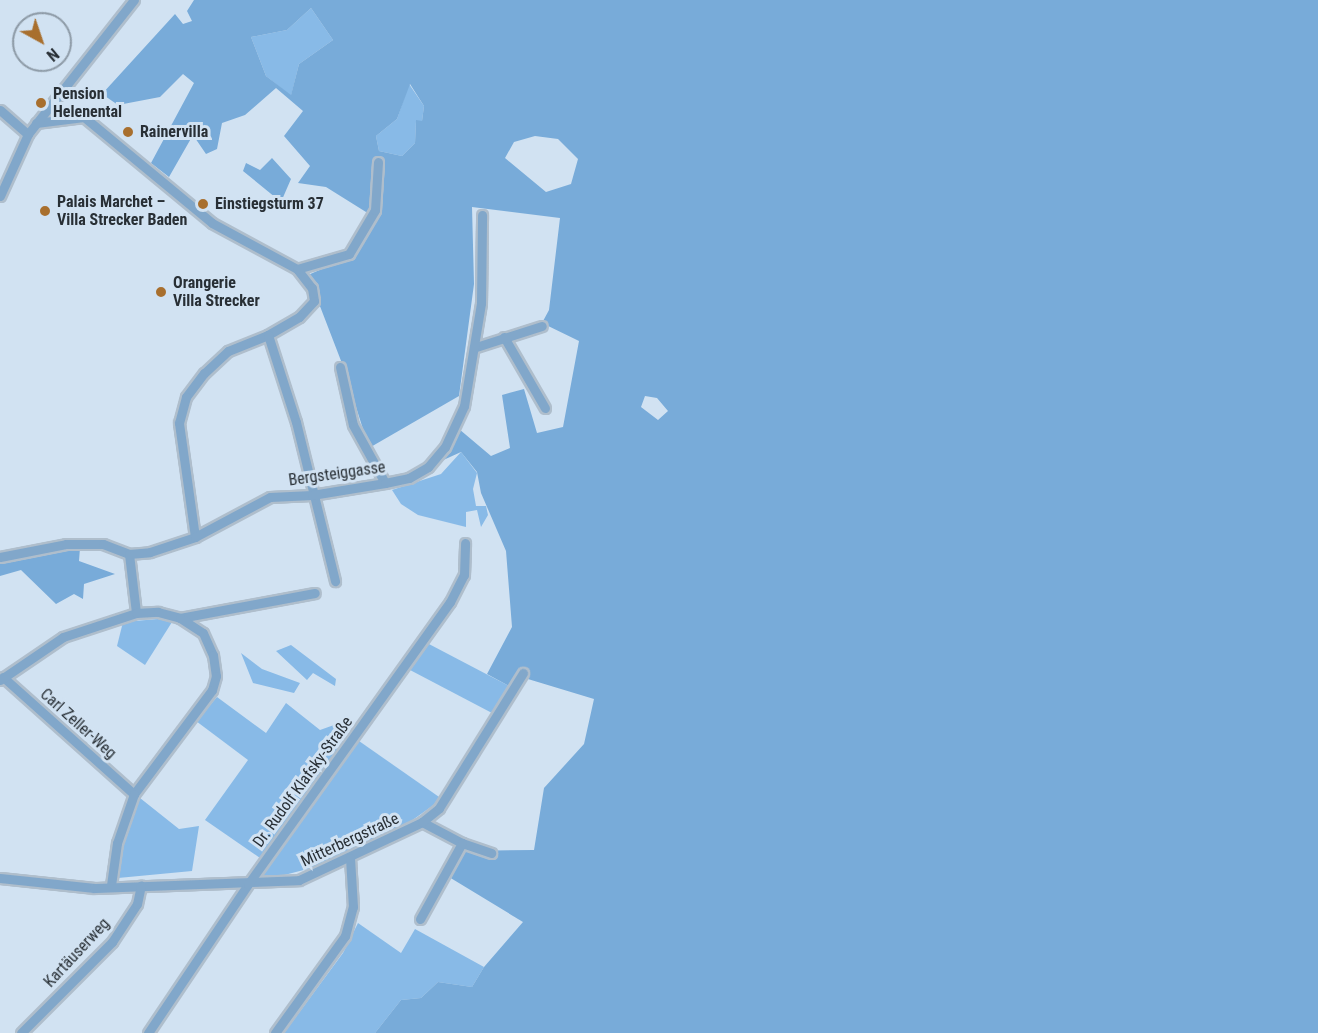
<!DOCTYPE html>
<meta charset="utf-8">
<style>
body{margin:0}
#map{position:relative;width:1318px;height:1033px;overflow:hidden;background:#d1e2f2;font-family:"Roboto Condensed",sans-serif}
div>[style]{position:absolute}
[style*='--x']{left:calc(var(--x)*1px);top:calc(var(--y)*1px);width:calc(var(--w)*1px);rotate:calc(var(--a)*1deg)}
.green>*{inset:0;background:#88bae7}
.forest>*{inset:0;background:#78abd9}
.roads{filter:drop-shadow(2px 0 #afbecc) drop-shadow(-2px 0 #afbecc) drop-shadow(0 2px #afbecc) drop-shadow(0 -2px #afbecc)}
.minor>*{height:9px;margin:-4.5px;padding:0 4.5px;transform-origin:4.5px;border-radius:4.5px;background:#81a7ca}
.dots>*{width:16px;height:16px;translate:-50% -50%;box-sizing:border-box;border:3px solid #d1e2f2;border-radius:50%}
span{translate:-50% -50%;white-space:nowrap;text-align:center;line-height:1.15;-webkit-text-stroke:6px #d1e2f2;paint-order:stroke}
.poi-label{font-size:16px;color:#282f35;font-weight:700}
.left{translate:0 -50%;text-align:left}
.street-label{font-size:16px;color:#282f35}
.north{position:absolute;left:12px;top:12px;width:60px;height:60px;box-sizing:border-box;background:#d1e2f2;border:2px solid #8d9aa6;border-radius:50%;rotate:140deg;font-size:16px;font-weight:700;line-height:24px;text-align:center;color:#282f35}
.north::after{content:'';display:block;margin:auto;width:21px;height:27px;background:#a86f2e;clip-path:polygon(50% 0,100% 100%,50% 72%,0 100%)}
</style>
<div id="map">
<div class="green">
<i style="clip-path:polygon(311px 8px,333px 40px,299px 64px,291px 96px,266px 76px,251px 37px,287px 30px)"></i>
<i style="clip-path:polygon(409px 84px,424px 106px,422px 121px,416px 121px,415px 143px,402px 156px,379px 151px,376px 136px,397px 119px)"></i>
<i style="clip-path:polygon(461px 452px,477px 473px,473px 489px,476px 506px,486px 506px,488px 515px,481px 527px,477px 510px,466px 512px,466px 527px,418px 515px,401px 504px,392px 490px,441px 474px)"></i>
<i style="clip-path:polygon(158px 619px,172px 622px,145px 665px,117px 646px,123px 622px)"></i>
<i style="clip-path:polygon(427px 643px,511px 687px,492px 713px,410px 670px)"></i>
<i style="clip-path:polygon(291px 645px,336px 679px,335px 686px,313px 673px,307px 680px,276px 651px)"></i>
<i style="clip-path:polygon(241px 653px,262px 669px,300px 683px,294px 693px,253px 683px)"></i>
<i style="clip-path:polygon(217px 697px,266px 733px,286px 703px,320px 730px,334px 725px,350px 734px,260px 858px,205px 820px,248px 760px,196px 721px)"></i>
<i style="clip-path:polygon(359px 741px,442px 799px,400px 829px,323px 865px,265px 880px,263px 874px)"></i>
<i style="clip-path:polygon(140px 798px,179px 829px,199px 826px,192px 871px,118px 878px,123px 841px)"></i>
<i style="clip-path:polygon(358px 923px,401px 953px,415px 929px,484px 967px,472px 987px,438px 982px,421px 998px,401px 1000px,375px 1033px,284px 1033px,343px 953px)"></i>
</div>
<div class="forest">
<i style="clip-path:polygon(evenodd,194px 0,1318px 0,1318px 1033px,375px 1033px,401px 1000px,421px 998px,438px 982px,472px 987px,484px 967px,523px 922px,449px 877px,461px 851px,534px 850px,544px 788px,584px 744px,594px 699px,518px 676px,511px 687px,487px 674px,512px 627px,506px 551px,481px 493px,477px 472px,461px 452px,439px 462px,459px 429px,491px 456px,510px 448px,502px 395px,524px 389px,537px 433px,563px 427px,579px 341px,542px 323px,549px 310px,560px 218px,472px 207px,474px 284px,459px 396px,369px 448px,343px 366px,308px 275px,352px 256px,374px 217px,326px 187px,298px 183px,310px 166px,284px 136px,303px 111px,276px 88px,245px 115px,222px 123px,217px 149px,206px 154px,193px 135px,169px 177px,151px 163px,194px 83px,183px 74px,160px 97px,118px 105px,102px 94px,175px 14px,183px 24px,192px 21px,187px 11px,194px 0,311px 8px,333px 40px,299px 64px,291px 95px,266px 76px,251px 37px,287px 30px,311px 8px,194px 0,410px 84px,424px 106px,422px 121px,416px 120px,415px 143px,402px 156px,379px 151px,376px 136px,397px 119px,410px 84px,194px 0,535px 136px,558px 139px,578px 159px,571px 184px,546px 192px,505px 158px,514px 142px,535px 136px,194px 0,645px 396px,657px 398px,668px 411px,658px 420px,641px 407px,645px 396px)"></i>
<i style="clip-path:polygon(272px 158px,291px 179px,281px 202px,243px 171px,246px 163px,260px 170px)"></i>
<i style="clip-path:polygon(63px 546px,80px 548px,79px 561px,115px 574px,84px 584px,83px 599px,74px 594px,56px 604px,21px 570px,0 576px,0 561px)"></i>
</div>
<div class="roads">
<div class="minor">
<i style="--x:0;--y:110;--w:37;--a:41"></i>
<i style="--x:36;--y:123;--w:48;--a:-7.1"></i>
<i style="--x:84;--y:117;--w:166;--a:39.6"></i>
<i style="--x:212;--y:223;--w:97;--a:28.4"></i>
<i style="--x:297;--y:269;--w:24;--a:52"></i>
<i style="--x:312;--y:288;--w:13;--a:81"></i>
<i style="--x:314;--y:301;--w:22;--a:133"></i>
<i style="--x:299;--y:317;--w:36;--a:150"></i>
<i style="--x:268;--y:335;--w:43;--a:158.2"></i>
<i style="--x:228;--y:351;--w:33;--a:137"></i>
<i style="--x:204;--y:373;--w:30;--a:127"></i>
<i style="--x:186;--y:397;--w:27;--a:105"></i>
<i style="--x:179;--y:423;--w:115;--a:82"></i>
<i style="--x:0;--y:196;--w:68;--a:-65.7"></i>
<i style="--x:28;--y:134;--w:171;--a:-51.7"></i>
<i style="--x:297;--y:269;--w:54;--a:-16.1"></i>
<i style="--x:349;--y:254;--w:51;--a:-59.4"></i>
<i style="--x:375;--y:210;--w:48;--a:-86.4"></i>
<i style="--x:268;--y:335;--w:91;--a:72.2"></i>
<i style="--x:296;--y:422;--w:164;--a:76.2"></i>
<i style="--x:504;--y:337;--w:82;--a:60"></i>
<i style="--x:476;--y:347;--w:69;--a:-17.7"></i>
<i style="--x:340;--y:367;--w:59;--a:77.4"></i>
<i style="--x:353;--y:425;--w:66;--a:61.1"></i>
<i style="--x:129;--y:554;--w:59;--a:83.2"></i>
<i style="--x:0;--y:557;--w:67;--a:-11.1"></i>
<i style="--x:66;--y:544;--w:37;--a:0"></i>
<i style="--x:103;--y:544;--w:28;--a:21"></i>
<i style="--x:129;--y:554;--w:21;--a:-5"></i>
<i style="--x:150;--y:552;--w:47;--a:-18.4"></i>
<i style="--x:195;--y:537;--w:85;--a:-28.1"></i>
<i style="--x:270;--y:497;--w:42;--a:-2.7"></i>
<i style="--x:312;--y:495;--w:74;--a:-9.3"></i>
<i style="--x:385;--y:483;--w:25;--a:-12"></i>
<i style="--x:409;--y:478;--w:22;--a:-30"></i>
<i style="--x:428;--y:467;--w:26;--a:-50"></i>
<i style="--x:445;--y:447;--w:45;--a:-65.1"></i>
<i style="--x:464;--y:406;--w:104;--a:-80.6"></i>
<i style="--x:481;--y:303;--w:88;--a:-89.3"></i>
<i style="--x:180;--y:618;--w:137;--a:-10.5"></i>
<i style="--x:3;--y:677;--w:176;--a:41.8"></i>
<i style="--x:0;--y:680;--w:76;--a:-34.3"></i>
<i style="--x:63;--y:637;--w:77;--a:-18.2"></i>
<i style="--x:136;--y:613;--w:22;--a:-3"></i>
<i style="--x:158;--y:612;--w:23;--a:15"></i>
<i style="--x:180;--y:618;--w:27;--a:33"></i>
<i style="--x:203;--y:633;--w:24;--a:66"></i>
<i style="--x:213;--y:655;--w:21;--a:82"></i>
<i style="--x:216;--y:676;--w:15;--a:106"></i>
<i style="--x:212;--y:690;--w:130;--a:126.9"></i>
<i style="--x:134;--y:794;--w:52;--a:109.1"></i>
<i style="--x:117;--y:843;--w:42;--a:98.1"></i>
<i style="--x:422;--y:822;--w:45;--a:27.7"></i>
<i style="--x:462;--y:843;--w:31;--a:19"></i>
<i style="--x:0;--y:878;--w:95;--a:6.1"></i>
<i style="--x:94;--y:888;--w:205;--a:-2.2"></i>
<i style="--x:299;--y:880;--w:136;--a:-25.2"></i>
<i style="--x:422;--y:822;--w:22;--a:-39"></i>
<i style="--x:439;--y:808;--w:159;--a:-58.1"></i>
<i style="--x:420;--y:919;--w:87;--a:-61.1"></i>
<i style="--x:21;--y:1033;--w:129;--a:-45"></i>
<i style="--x:112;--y:942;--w:45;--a:-56.7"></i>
<i style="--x:137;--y:904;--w:19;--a:-78"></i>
<i style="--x:148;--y:1033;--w:179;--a:-56.1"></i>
<i style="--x:248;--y:884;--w:347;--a:-54.4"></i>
<i style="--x:450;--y:602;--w:30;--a:-63"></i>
<i style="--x:464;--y:575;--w:32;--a:-88"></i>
<i style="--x:275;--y:1033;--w:120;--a:-54.2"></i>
<i style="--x:345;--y:936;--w:30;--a:-75"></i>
<i style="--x:353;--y:907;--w:49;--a:-93.5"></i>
</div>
</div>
<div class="dots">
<i style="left:41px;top:103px;background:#a86f2e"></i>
<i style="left:128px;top:132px;background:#a86f2e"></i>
<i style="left:203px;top:204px;background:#a86f2e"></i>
<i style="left:45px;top:211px;background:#a86f2e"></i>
<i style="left:161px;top:292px;background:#a86f2e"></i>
</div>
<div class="poi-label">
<span class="left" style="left:53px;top:103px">Pension<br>Helenental</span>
<span class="left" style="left:140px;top:132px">Rainervilla</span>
<span class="left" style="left:57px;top:211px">Palais Marchet –<br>Villa Strecker Baden</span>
<span class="left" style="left:215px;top:204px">Einstiegsturm 37</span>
<span class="left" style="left:173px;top:292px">Orangerie<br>Villa Strecker</span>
</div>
<div class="street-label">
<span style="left:337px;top:474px;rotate:-8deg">Bergsteiggasse</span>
<span style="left:78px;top:724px;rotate:42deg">Carl Zeller-Weg</span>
<span style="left:303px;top:782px;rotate:-54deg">Dr. Rudolf Klafsky-Straße</span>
<span style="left:350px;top:840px;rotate:-25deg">Mitterbergstraße</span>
<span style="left:77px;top:953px;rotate:-47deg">Kartäuserweg</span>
</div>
<div class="north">N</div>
</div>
